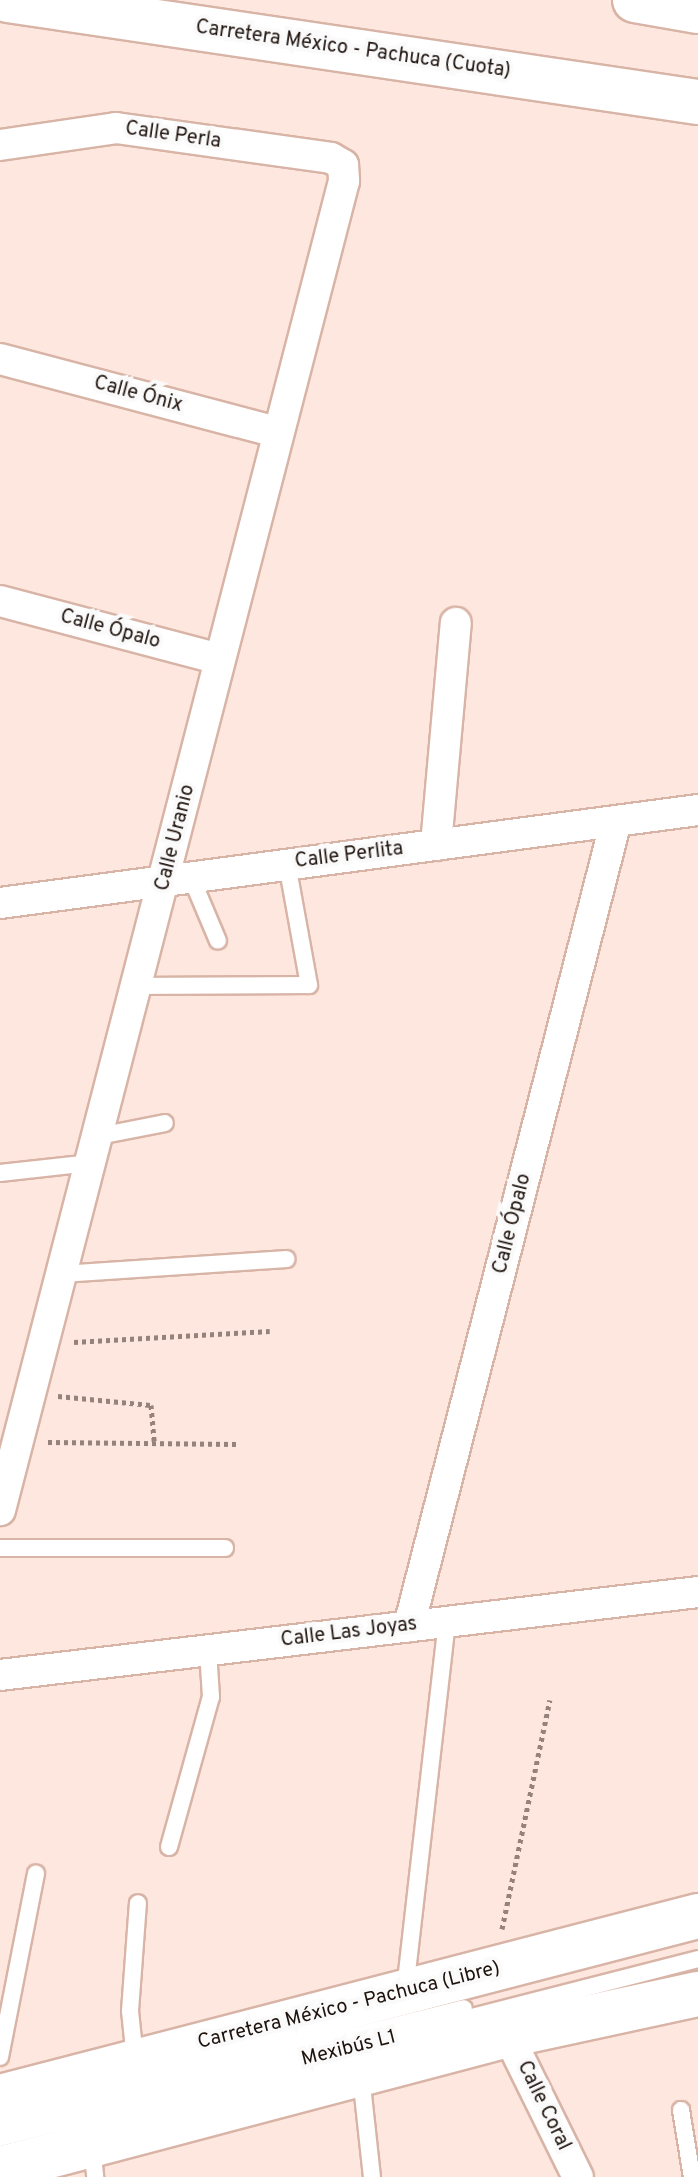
<!DOCTYPE html>
<meta charset="utf-8">
<style>
body{margin:0}
#map{position:relative;width:698px;height:2177px;overflow:hidden;background:#fee7df;font-family:Overpass,sans-serif}
div>[style]{position:absolute}
[style*='--x']{left:calc(var(--x)*1px);top:calc(var(--y)*1px);width:calc(var(--w)*1px);rotate:calc(var(--a)*1deg)}
.path>*{height:5px;margin-top:-2.5px;transform-origin:0;background:repeating-linear-gradient(90deg,#94827b 0 4px,transparent 0 8px)}
.roads{filter:drop-shadow(2px 0 #d8b4a6) drop-shadow(-2px 0 #d8b4a6) drop-shadow(0 2px #d8b4a6) drop-shadow(0 -2px #d8b4a6)}
.lane>*{height:16px;margin:-8px;padding:0 8px;transform-origin:8px;border-radius:8px;background:#fff}
.street>*{height:30px;margin:-15px;padding:0 15px;transform-origin:15px;border-radius:15px;background:#fff}
.primary>*{height:44px;margin:-22px;padding:0 22px;transform-origin:22px;border-radius:22px;background:#fff}
.highway>*{height:44px;margin:-22px;padding:0 22px;transform-origin:22px;border-radius:22px;background:#fff}
span{translate:-50% -50%;white-space:nowrap;text-align:center;line-height:1.15;-webkit-text-stroke:8px #fafafa;paint-order:stroke}
.street-label{font-size:20px;color:#1e120d}
</style>
<div id="map">
<div class="path">
<i style="--x:74;--y:1342;--w:196;--a:-3.2"></i>
<i style="--x:58;--y:1396;--w:93;--a:5.5"></i>
<i style="--x:151;--y:1405;--w:38;--a:85"></i>
<i style="--x:48;--y:1442;--w:188;--a:0.6"></i>
<i style="--x:502;--y:1929;--w:234;--a:-78.2"></i>
</div>
<div class="roads">
<div class="lane">
<i style="--x:191;--y:877;--w:69;--a:67.1"></i>
<i style="--x:138;--y:986;--w:171;--a:-0.3"></i>
<i style="--x:309;--y:985;--w:123;--a:-100.3"></i>
<i style="--x:99;--y:1136;--w:67;--a:-11.1"></i>
<i style="--x:0;--y:1173;--w:92;--a:-6.3"></i>
<i style="--x:62;--y:1274;--w:225;--a:-3.8"></i>
<i style="--x:0;--y:1548;--w:225;--a:0"></i>
<i style="--x:169;--y:1847;--w:156;--a:-74.4"></i>
<i style="--x:211;--y:1697;--w:47;--a:-93.7"></i>
<i style="--x:405;--y:1990;--w:370;--a:-83.5"></i>
<i style="--x:0;--y:2057;--w:187;--a:-78.9"></i>
<i style="--x:135;--y:2059;--w:48;--a:-95.9"></i>
<i style="--x:130;--y:2011;--w:108;--a:-85.8"></i>
<i style="--x:361;--y:2076;--w:102;--a:83.8"></i>
<i style="--x:681;--y:2110;--w:68;--a:80.7"></i>
<i style="--x:0;--y:2124;--w:478;--a:-14"></i>
<i style="--x:0;--y:2138;--w:721;--a:-14.38"></i>
<i style="--x:92;--y:2146;--w:31;--a:84"></i>
</div>
<div class="street">
<i style="--x:0;--y:145;--w:117;--a:-8.3"></i>
<i style="--x:116;--y:128;--w:217;--a:7.9"></i>
<i style="--x:331;--y:158;--w:14;--a:30"></i>
<i style="--x:343;--y:165;--w:16;--a:86"></i>
<i style="--x:344;--y:181;--w:1373;--a:104.51"></i>
<i style="--x:0;--y:359;--w:285;--a:14.8"></i>
<i style="--x:0;--y:601;--w:227;--a:14.8"></i>
<i style="--x:436;--y:845;--w:223;--a:-84.9"></i>
<i style="--x:0;--y:903;--w:704;--a:-7.59"></i>
<i style="--x:409;--y:1626;--w:831;--a:-75.58"></i>
<i style="--x:0;--y:1675;--w:703;--a:-6.78"></i>
<i style="--x:508;--y:2035;--w:158;--a:63.8"></i>
</div>
<div class="primary">
<i style="--x:0;--y:2097;--w:721;--a:-14.54"></i>
<i style="--x:0;--y:2169;--w:525;--a:-14.78"></i>
<i style="--x:508;--y:2035;--w:194;--a:-12.2"></i>
</div>
<div class="highway">
<i style="--x:8;--y:0;--w:697;--a:8.41"></i>
<i style="--x:635;--y:0;--w:64;--a:9.9"></i>
</div>
</div>
<div class="street-label">
<span style="left:353px;top:50px;rotate:8deg">Carretera México - Pachuca (Cuota)</span>
<span style="left:173px;top:136px;rotate:8deg">Calle Perla</span>
<span style="left:138px;top:395px;rotate:15deg">Calle Ónix</span>
<span style="left:110px;top:630px;rotate:15deg">Calle Ópalo</span>
<span style="left:176px;top:838px;rotate:-76deg">Calle Uranio</span>
<span style="left:349px;top:856px;rotate:-7deg">Calle Perlita</span>
<span style="left:513px;top:1224px;rotate:-76deg">Calle Ópalo</span>
<span style="left:349px;top:1633px;rotate:-7deg">Calle Las Joyas</span>
<span style="left:349px;top:2006px;rotate:-14deg">Carretera México - Pachuca (Libre)</span>
<span style="left:349px;top:2049px;rotate:-14deg">Mexibús L1</span>
<span style="left:543px;top:2106px;rotate:64deg">Calle Coral</span>
</div>
</div>
